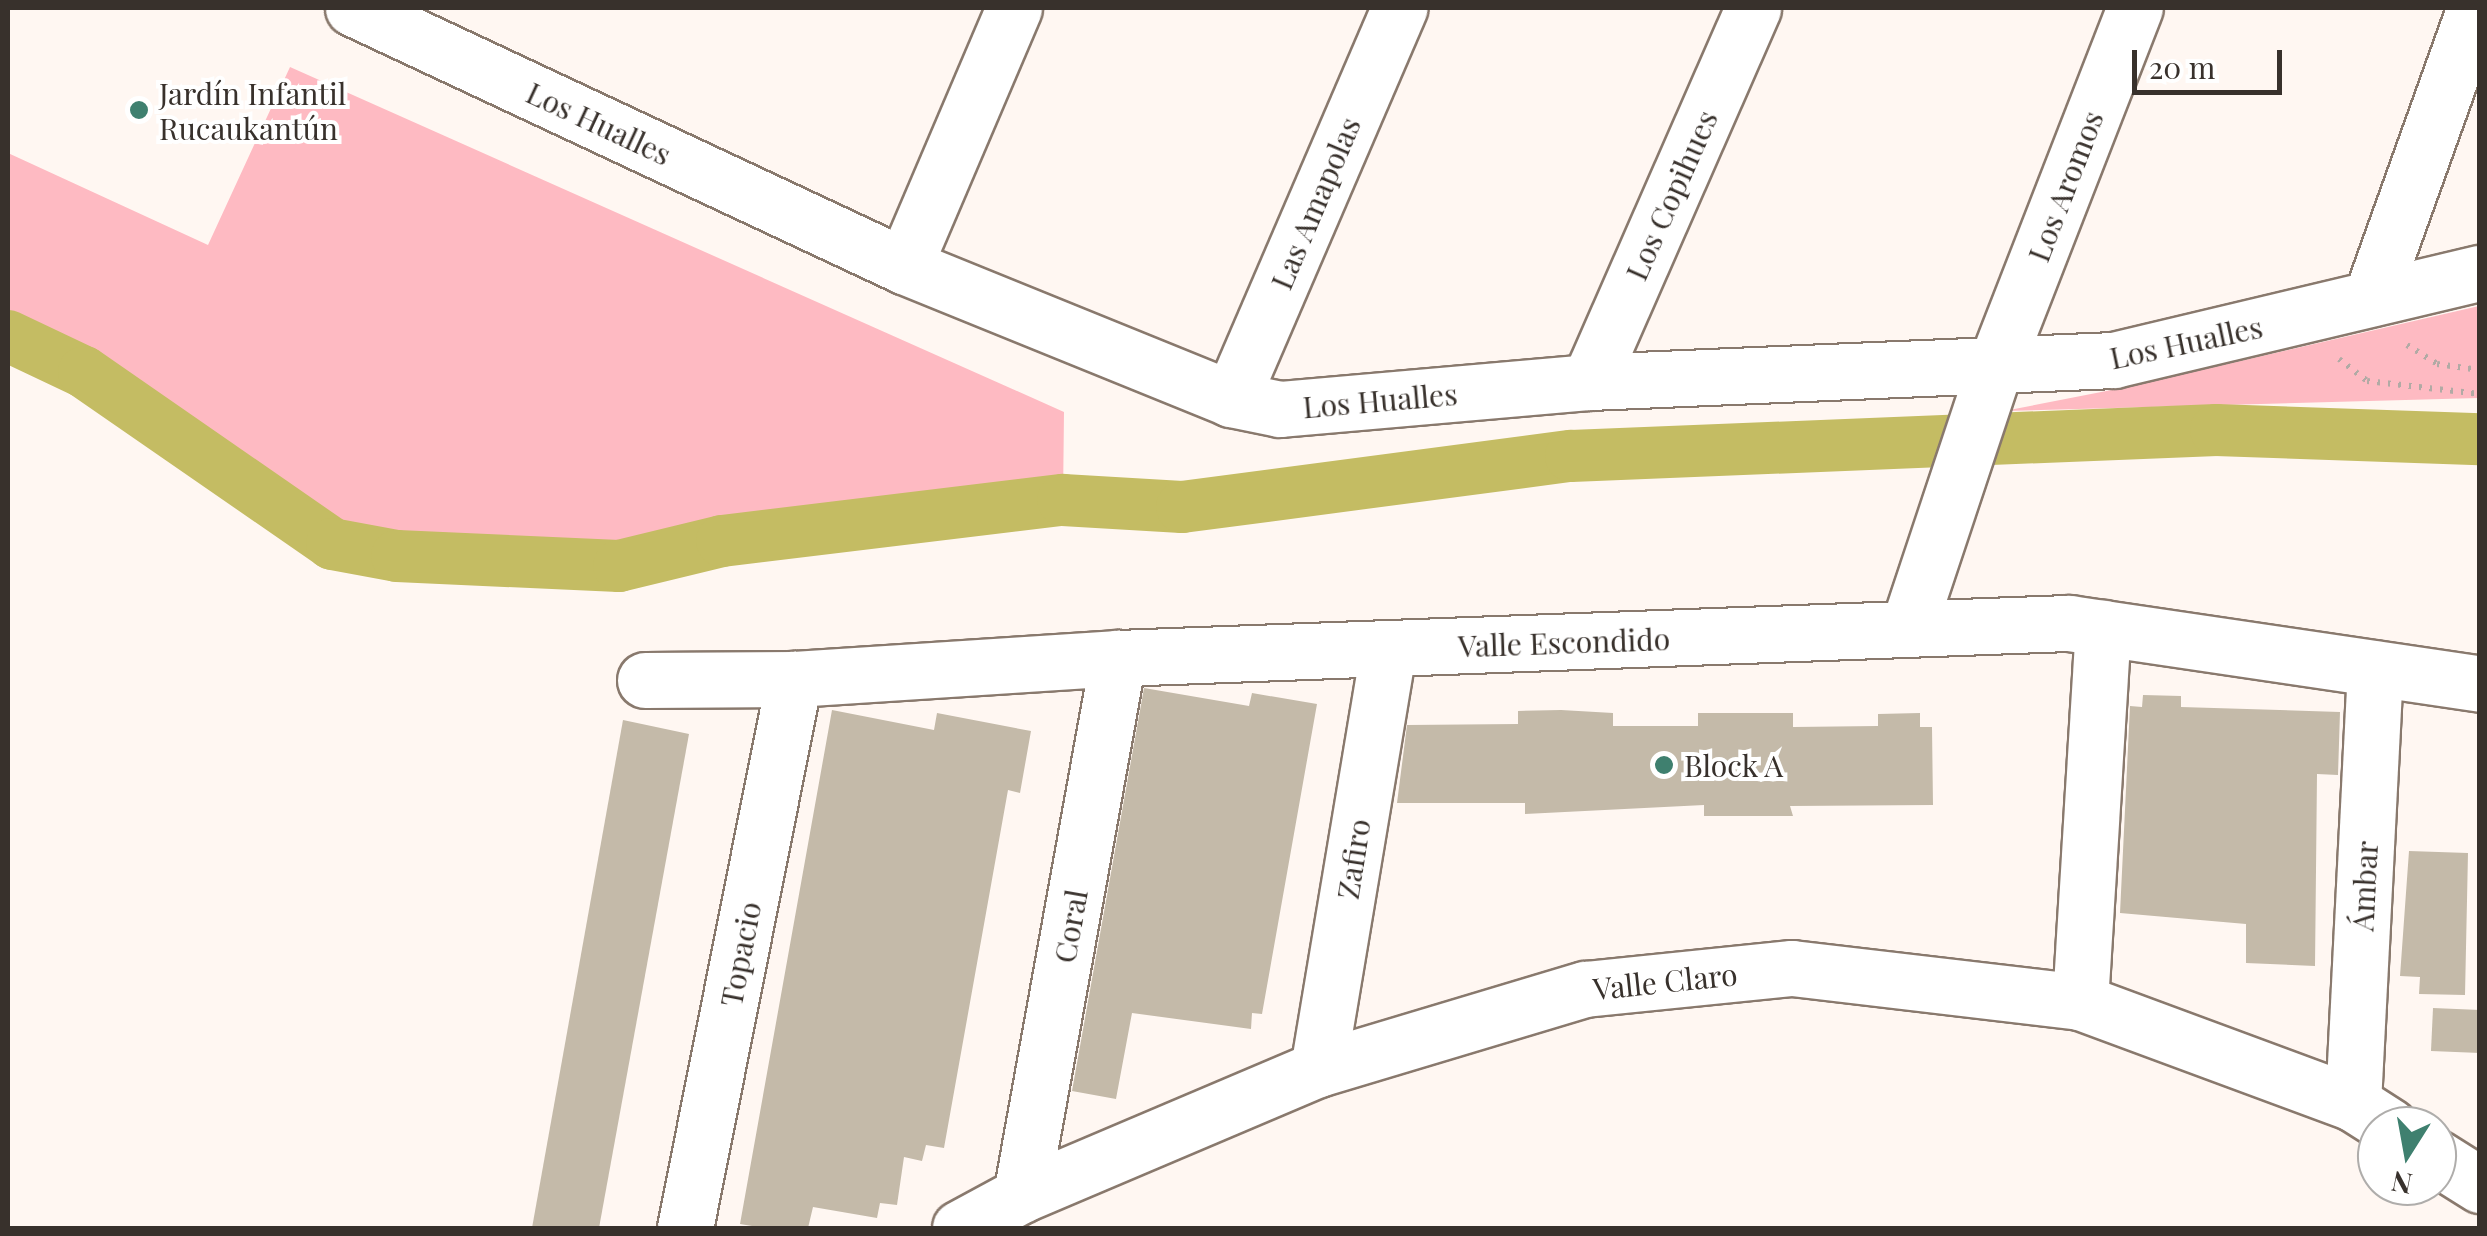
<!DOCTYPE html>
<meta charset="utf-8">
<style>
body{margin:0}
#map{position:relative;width:2487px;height:1236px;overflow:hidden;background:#fff7f2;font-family:"Playfair Display",serif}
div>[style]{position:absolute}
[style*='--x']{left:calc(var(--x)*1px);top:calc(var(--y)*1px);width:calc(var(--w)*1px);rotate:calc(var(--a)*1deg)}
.green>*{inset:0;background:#febac2}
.canal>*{height:52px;margin:-26px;padding:0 26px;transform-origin:26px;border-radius:26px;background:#c4bc63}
.building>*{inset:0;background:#c4baa9}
.path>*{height:6px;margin-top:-3px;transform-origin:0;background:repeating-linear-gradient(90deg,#b2aaa5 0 2.5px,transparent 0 10.5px)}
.roads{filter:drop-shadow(2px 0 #89796d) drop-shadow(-2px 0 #89796d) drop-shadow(0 2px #89796d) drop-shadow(0 -2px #89796d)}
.minor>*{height:55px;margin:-27.5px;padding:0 27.5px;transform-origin:27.5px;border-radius:27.5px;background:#fff}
.dots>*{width:28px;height:28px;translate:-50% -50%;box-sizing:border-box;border:5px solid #fff;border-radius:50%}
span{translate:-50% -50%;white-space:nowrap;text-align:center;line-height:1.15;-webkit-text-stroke:8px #fff;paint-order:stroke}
.poi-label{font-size:30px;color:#38312c}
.left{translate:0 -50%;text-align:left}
.street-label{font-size:30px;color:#38312c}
.frame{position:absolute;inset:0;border:10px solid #38312c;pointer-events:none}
.north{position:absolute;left:2357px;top:1106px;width:100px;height:100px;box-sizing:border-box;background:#fff;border:2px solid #afadab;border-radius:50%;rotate:191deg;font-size:28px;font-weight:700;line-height:40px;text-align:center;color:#38312c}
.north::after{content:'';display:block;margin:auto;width:35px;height:45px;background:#3f806f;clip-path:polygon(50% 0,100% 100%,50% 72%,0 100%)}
.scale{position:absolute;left:2132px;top:50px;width:150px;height:45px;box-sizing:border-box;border:5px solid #38312c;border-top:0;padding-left:12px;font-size:30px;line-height:35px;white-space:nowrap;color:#38312c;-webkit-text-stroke:8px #fff;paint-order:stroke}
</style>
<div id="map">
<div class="green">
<i style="clip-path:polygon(290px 67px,1064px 412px,1063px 500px,722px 541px,619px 566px,397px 556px,332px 544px,84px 372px,8px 336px,8px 153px,208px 245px)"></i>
<i style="clip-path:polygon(2479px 306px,2479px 398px,2004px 411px,2132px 386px)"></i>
</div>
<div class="canal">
<i style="--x:8;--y:336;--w:84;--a:25.3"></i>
<i style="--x:84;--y:372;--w:302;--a:34.7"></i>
<i style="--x:332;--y:544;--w:66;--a:10.5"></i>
<i style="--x:397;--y:556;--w:222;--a:2.6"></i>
<i style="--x:619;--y:566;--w:106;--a:-13.6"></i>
<i style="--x:722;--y:541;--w:343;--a:-6.9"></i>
<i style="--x:1063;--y:500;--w:119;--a:3.4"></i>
<i style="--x:1182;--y:507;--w:392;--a:-7.5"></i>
<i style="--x:1571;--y:456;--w:646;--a:-2.31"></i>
<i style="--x:2216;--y:430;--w:264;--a:2"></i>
</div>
<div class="building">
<i style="clip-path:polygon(1144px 688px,1249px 706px,1252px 693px,1317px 704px,1262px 1014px,1252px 1013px,1251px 1029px,1132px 1013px,1116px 1099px,1072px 1091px)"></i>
<i style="clip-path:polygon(2143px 695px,2181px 696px,2181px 707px,2340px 712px,2338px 775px,2317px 774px,2315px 966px,2246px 963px,2246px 924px,2120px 913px,2130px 706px,2142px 707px)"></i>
<i style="clip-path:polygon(832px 710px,934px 730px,937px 713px,1031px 731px,1020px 793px,1008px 790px,944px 1148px,926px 1145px,922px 1161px,904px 1157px,897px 1205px,880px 1203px,877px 1218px,813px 1207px,808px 1228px,764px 1228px,740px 1224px)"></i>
<i style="clip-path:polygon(1561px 710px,1613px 713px,1613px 726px,1698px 726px,1698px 713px,1793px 713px,1793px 727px,1878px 726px,1878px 714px,1920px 713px,1920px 727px,1932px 727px,1933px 805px,1790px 806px,1793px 816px,1704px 816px,1704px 805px,1525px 814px,1525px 803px,1397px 803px,1407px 725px,1518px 724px,1518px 711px)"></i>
<i style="clip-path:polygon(623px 720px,689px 734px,599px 1228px,532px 1228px)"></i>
<i style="clip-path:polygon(2409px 851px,2468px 853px,2465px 995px,2419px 994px,2420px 977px,2400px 976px)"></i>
<i style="clip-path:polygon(2433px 1008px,2480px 1010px,2480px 1053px,2431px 1051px)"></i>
</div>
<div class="path">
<i style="--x:2407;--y:345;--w:36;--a:32"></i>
<i style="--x:2437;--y:364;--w:43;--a:7.9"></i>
<i style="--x:2339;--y:359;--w:36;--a:38"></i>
<i style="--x:2367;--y:381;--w:114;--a:6.6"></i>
</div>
<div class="roads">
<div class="minor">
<i style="--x:353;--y:8;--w:608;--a:25.09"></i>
<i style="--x:904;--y:266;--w:353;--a:22.1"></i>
<i style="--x:1231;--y:399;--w:50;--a:11.5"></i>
<i style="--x:1280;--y:409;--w:310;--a:-5"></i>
<i style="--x:1589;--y:382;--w:525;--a:-2.4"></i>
<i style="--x:2114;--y:360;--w:376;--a:-13.4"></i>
<i style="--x:904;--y:266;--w:280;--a:-66.9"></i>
<i style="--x:2371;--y:298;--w:308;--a:-70.3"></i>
<i style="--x:1589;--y:382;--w:408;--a:-66.3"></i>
<i style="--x:1231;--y:399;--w:426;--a:-66.7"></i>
<i style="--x:1908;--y:628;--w:278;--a:-71.6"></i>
<i style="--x:1996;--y:364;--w:382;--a:-68.7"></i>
<i style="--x:645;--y:680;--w:149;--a:-0.4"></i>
<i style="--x:794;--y:679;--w:325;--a:-3.7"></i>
<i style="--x:1118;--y:658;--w:952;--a:-2.11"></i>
<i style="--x:2069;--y:623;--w:416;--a:8.4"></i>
<i style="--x:2080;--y:1002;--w:375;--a:-86.5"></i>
<i style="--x:1318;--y:1069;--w:426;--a:-80.5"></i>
<i style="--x:2353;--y:1103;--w:435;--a:-87.1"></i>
<i style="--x:2437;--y:1158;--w:51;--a:32.1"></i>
<i style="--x:1021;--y:1195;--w:546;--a:-79.76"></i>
<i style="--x:685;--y:1228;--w:560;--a:-78.77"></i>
<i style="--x:960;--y:1228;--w:69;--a:-28.4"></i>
<i style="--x:1021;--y:1195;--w:323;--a:-23"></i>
<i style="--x:1318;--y:1069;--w:279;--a:-16.7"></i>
<i style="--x:1585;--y:989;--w:208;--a:-5.8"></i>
<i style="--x:1792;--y:968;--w:290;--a:6.7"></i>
<i style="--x:2080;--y:1002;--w:291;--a:20.3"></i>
<i style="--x:2353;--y:1103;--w:43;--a:32.6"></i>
</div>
</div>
<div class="dots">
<i style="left:139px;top:110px;background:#3f806f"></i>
<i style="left:1664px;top:765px;background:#3f806f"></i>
</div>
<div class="poi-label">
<span class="left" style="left:159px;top:110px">Jardín Infantil<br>Rucaukantún</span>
<span class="left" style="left:1684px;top:765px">Block A</span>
</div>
<div class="street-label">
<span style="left:599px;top:123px;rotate:25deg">Los Hualles</span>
<span style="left:2065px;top:186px;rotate:-69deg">Los Aromos</span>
<span style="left:1671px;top:195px;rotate:-66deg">Los Copihues</span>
<span style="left:1315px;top:203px;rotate:-67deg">Las Amapolas</span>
<span style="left:2186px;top:342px;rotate:-12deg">Los Hualles</span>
<span style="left:1380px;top:400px;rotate:-5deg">Los Hualles</span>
<span style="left:1564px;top:642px;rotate:-2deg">Valle Escondido</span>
<span style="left:1353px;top:859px;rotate:-81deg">Zafiro</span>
<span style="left:2364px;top:886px;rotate:-87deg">Ámbar</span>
<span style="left:1070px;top:926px;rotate:-80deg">Coral</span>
<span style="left:740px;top:954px;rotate:-79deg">Topacio</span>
<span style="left:1665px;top:981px;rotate:-6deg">Valle Claro</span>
</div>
<div class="frame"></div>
<div class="north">N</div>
<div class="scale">20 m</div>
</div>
